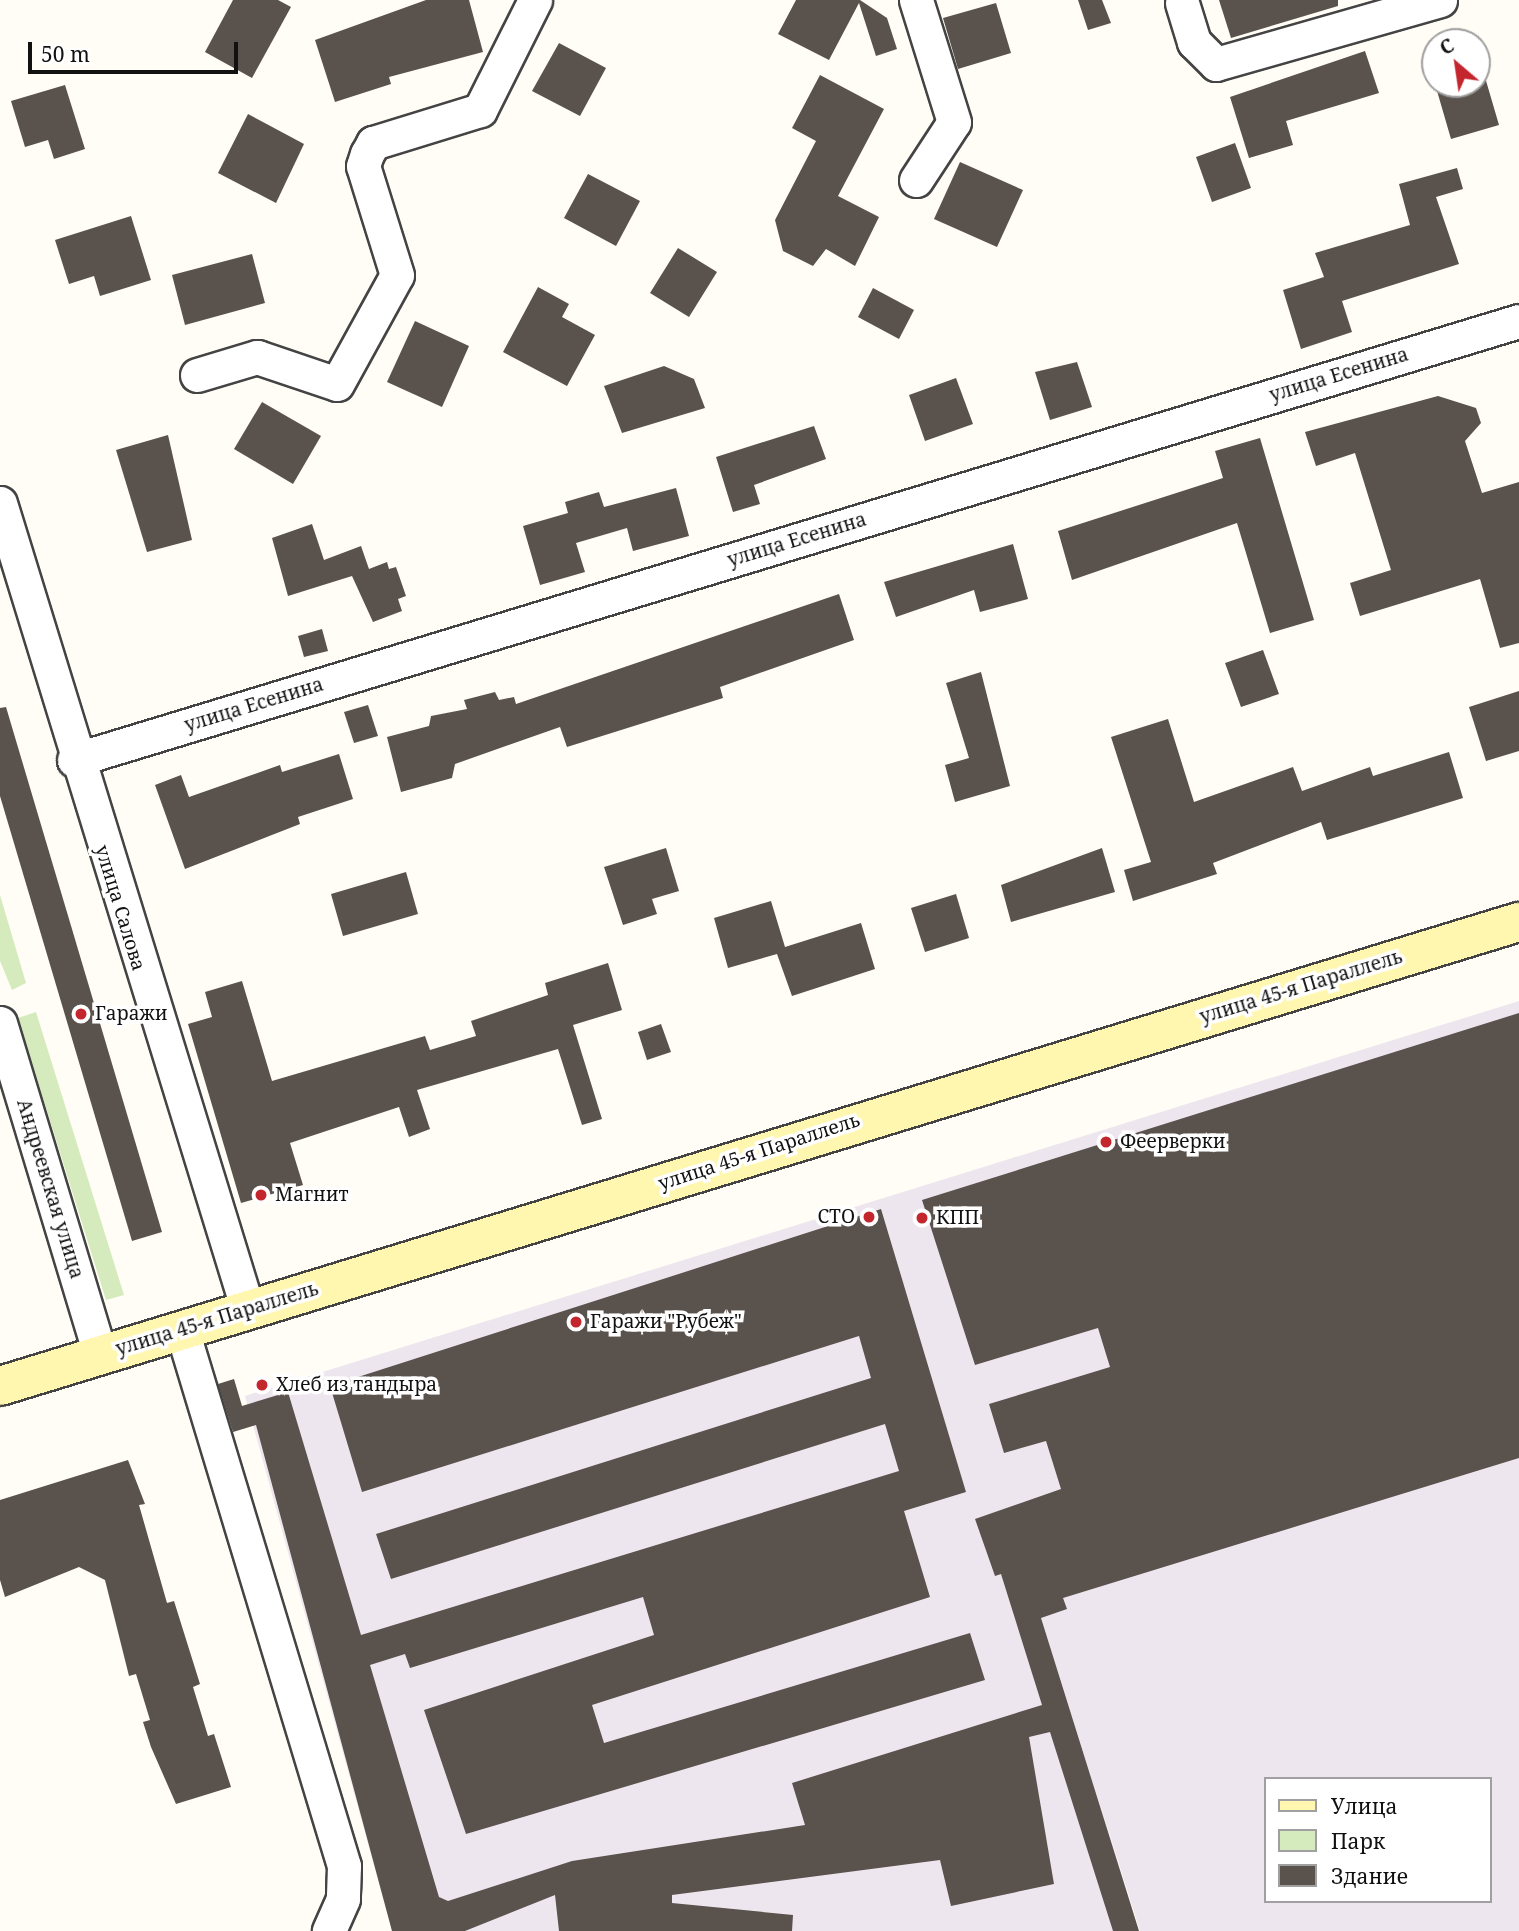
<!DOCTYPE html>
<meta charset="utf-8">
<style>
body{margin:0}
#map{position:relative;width:1519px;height:1931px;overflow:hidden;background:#fffdf5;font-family:"Noto Serif",serif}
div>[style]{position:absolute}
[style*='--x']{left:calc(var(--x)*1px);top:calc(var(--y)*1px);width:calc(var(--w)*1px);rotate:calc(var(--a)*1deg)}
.industrial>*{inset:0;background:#eee6ef}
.green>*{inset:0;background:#d5ebbd}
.building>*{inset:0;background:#5a524d}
.roads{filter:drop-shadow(2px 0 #444) drop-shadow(-2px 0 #444) drop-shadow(0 2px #444) drop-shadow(0 -2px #444)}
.minor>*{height:33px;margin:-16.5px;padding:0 16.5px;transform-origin:16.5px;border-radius:16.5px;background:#fff}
.secondary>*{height:38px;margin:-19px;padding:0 19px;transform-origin:19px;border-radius:19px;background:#fff6b0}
.dots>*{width:19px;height:19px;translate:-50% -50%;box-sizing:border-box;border:4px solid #fff;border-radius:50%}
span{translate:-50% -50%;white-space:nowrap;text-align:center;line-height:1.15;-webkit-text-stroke:7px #fff;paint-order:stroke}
.street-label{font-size:19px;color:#111}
.poi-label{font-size:19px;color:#111}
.left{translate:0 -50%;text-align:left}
.right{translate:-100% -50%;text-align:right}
.legend{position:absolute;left:1264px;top:1777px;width:228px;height:126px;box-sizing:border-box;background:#fff;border:2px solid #a0a0a0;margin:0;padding:9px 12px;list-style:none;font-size:21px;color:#111}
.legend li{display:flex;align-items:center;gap:14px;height:35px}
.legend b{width:35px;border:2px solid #a0a0a0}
.north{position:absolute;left:1421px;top:28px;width:70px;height:70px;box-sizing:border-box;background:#fff;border:2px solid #a0a0a0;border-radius:50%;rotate:331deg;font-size:19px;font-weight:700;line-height:28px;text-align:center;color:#111}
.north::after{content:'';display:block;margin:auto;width:24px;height:32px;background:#c4262e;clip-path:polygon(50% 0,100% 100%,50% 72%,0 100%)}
.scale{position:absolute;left:28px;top:42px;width:210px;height:32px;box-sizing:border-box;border:4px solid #111;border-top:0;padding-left:9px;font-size:21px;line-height:24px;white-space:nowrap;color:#111;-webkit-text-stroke:5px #fff;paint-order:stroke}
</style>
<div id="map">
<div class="industrial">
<i style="clip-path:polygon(evenodd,1519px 1001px,1519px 1931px,1140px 1931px,1097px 1794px,1139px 1931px,392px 1931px,245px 1396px,1519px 1001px,1265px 1779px,1489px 1779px,1489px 1901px,1265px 1901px,1265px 1779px)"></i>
</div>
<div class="green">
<i style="clip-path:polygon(0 895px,26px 983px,12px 990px,0 961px)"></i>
<i style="clip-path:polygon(36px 1012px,124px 1295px,106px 1300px,18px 1018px)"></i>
</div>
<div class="building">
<i style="clip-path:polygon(233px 0,278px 0,291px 7px,252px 78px,205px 52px)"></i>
<i style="clip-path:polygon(426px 0,469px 0,483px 52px,389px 77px,391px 84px,335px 102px,315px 40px)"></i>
<i style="clip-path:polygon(796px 0,860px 0,887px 18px,897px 49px,876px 56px,859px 3px,829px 60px,778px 34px)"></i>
<i style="clip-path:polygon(1078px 0,1102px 0,1111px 23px,1088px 30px)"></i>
<i style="clip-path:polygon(1219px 0,1338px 0,1338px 6px,1231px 38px)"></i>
<i style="clip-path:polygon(996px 3px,1011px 53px,958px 69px,943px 18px)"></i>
<i style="clip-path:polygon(559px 43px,606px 68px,580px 116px,532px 91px)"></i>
<i style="clip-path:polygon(1477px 50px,1499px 125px,1451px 139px,1435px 84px,1477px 84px)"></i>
<i style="clip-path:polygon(1365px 51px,1379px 93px,1286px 121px,1293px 145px,1249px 158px,1230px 97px)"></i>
<i style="clip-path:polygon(820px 75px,884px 109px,838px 196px,879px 217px,855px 266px,826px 249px,813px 266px,783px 251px,775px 220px,816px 141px,792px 128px)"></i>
<i style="clip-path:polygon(65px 85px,85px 149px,54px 159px,48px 140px,25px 147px,11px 101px)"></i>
<i style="clip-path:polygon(248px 114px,304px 144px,276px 203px,218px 173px)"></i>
<i style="clip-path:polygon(1235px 143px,1251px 188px,1212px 202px,1196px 157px)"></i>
<i style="clip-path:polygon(960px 162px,1023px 190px,997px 247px,934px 219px)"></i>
<i style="clip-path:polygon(1457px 168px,1463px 189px,1436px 197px,1459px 264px,1342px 301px,1352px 332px,1301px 349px,1283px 290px,1324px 277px,1315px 253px,1410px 225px,1399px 184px)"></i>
<i style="clip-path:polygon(588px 174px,640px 201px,616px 246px,564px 218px)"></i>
<i style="clip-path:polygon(131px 216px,151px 280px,100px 296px,94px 276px,69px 284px,55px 240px)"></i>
<i style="clip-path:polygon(678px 248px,717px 272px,689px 317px,650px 293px)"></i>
<i style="clip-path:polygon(252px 254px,265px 303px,185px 325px,172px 275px)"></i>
<i style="clip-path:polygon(538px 287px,569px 304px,562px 317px,595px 335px,567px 386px,503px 352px)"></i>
<i style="clip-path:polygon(873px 288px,914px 310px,899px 339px,858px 317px)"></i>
<i style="clip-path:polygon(415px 321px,469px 346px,442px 407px,387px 382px)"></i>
<i style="clip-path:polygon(1077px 362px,1092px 407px,1050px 420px,1035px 372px)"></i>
<i style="clip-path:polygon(664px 366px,694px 379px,705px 408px,622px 433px,604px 386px)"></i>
<i style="clip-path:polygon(956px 378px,973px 424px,925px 441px,909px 395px)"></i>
<i style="clip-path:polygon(1438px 396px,1476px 408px,1481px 423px,1465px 441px,1482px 493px,1519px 482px,1519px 643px,1500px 648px,1480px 579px,1360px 616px,1350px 583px,1391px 570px,1355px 453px,1316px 466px,1305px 432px)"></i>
<i style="clip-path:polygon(262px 402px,321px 436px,293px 484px,234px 449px)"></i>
<i style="clip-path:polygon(814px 426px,826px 459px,754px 485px,760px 504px,733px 512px,716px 457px)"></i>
<i style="clip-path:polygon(168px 435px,192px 540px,147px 552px,116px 450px)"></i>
<i style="clip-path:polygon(1260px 438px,1314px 620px,1270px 633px,1237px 523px,1072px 580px,1058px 531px,1223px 478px,1215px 451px)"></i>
<i style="clip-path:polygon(676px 488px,689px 536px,633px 551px,627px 528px,576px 543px,585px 572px,540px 585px,523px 526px,568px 513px,565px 502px,599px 492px,604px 507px)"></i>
<i style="clip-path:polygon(312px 524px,324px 560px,361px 546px,369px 569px,387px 562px,389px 569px,396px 567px,406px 596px,398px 599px,402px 611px,373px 622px,352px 576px,288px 596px,272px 538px)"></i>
<i style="clip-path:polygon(1013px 544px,1028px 599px,980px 612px,974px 590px,896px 617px,884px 582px)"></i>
<i style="clip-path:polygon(839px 594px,854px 640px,720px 687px,723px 698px,567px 747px,560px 727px,455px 764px,452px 778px,401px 792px,387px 737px,429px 726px,431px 716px,467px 709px,464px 700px,495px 692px,499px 700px,514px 697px,516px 704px)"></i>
<i style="clip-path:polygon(322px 629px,328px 651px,304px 657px,298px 636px)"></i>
<i style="clip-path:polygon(1263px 650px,1279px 694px,1241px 707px,1225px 663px)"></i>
<i style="clip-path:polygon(981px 672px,1010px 786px,955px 802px,945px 765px,969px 758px,946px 683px)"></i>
<i style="clip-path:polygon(1519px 691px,1519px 751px,1486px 761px,1469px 707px)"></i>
<i style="clip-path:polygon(368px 705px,378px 736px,354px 743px,344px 712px)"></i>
<i style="clip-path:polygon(6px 707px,162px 1232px,132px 1241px,0 796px,0 708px)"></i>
<i style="clip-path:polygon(1168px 719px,1194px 802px,1293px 767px,1302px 791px,1370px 767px,1373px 776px,1449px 752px,1463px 798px,1327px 840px,1321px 822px,1213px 863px,1217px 874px,1133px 901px,1124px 870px,1151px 862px,1111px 737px)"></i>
<i style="clip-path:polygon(339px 754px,353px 799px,298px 817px,300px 824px,185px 869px,155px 785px,181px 775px,189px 797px,280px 765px,282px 772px)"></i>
<i style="clip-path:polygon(666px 848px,679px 891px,652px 899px,657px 914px,623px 925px,604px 867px)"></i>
<i style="clip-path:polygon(1102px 848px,1115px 892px,1011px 922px,1001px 885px)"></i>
<i style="clip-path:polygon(406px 872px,418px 914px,343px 936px,331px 894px)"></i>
<i style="clip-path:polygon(956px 894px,969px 938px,925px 952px,911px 908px)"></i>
<i style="clip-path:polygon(771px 901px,785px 947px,861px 923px,875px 969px,792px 996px,777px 954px,728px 968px,714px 918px)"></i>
<i style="clip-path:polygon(608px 963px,622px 1010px,573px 1025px,602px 1119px,582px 1125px,558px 1049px,417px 1090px,430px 1129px,409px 1137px,399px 1107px,290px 1143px,303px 1185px,241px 1203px,188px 1024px,212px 1017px,205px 992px,242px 981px,272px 1081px,425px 1036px,430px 1050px,476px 1036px,471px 1021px,548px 995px,545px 983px)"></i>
<i style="clip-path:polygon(1519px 1013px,1519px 1458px,1063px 1598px,1067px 1609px,1041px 1618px,1139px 1931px,1113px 1931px,1050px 1732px,1029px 1737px,1054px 1884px,951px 1906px,940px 1860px,672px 1895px,672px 1903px,793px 1915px,792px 1931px,559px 1931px,555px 1895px,465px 1931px,392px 1931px,256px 1425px,233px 1432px,218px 1384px,234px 1379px,242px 1406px,288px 1392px,361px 1635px,899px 1471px,885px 1424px,391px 1579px,376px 1534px,871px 1378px,859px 1336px,362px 1492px,330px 1386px,881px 1209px,966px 1492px,904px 1511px,930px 1597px,592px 1705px,604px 1743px,970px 1633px,985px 1680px,466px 1834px,424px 1710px,654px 1635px,643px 1597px,410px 1668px,405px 1654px,370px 1665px,439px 1897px,448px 1901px,572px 1861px,805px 1825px,792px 1783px,1042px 1705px,1001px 1574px,995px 1576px,975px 1519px,1061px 1489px,1046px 1441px,1004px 1453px,989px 1404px,1110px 1367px,1098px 1328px,975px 1365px,922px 1200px)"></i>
<i style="clip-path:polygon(661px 1024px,671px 1052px,647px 1060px,638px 1032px)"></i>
<i style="clip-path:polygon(128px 1460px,145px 1504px,139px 1505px,167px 1603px,174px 1601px,200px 1684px,193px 1687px,208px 1736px,214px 1734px,231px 1787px,176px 1804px,151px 1747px,143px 1722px,150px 1720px,136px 1674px,129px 1676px,105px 1580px,79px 1567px,5px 1597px,0 1580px,0 1500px)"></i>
</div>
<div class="roads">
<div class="minor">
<i style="--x:1182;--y:3;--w:41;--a:72.9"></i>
<i style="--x:1194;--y:42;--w:31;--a:45"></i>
<i style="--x:1216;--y:64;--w:233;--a:-15.9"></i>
<i style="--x:916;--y:180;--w:69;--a:-56.8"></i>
<i style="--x:954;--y:122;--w:128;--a:-107.3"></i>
<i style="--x:197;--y:375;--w:63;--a:-16.7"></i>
<i style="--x:257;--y:357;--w:84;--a:18.6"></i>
<i style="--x:337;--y:384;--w:124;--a:-61.2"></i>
<i style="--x:397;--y:275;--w:114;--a:-107.3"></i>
<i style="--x:363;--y:166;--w:13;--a:-72"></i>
<i style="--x:367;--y:154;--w:13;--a:-61"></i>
<i style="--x:373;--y:143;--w:112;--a:-17.1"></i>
<i style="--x:480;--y:110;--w:123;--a:-63.4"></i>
<i style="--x:0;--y:503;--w:844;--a:72.92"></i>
<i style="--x:74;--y:760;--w:1510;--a:-16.9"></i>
<i style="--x:0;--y:1023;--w:346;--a:73.2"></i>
<i style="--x:182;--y:1330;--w:560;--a:73.18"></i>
<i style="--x:344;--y:1866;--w:33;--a:92"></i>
<i style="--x:343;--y:1899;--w:35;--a:114"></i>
</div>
<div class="secondary">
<i style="--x:0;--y:1386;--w:1588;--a:-16.99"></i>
</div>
</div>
<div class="dots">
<i style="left:81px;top:1014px;background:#c4262e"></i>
<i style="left:1106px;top:1142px;background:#c4262e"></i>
<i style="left:261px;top:1195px;background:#c4262e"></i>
<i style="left:869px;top:1217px;background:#c4262e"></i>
<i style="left:922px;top:1218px;background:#c4262e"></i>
<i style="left:576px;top:1322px;background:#c4262e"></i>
<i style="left:262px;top:1385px;background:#c4262e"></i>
</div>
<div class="street-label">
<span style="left:1339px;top:375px;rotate:-17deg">улица Есенина</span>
<span style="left:797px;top:540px;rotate:-17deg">улица Есенина</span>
<span style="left:254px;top:705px;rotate:-17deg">улица Есенина</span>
<span style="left:120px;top:908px;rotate:73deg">улица Салова</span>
<span style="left:1301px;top:987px;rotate:-17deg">улица 45-я Параллель</span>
<span style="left:759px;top:1152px;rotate:-18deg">улица 45-я Параллель</span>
<span style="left:50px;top:1189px;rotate:73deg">Андреевская улица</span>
<span style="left:217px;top:1319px;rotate:-17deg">улица 45-я Параллель</span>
</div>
<div class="poi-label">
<span class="left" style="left:95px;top:1014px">Гаражи</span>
<span class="left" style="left:1120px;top:1142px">Феерверки</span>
<span class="left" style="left:275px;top:1195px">Магнит</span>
<span class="right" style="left:855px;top:1217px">СТО</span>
<span class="left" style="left:936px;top:1218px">КПП</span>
<span class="left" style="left:590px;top:1322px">Гаражи "Рубеж"</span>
<span class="left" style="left:276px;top:1385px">Хлеб из тандыра</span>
</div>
<ul class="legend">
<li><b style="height:9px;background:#fff6b0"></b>Улица</li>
<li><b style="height:19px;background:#d5ebbd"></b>Парк</li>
<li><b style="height:19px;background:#5a524d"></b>Здание</li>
</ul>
<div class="north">С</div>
<div class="scale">50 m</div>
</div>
